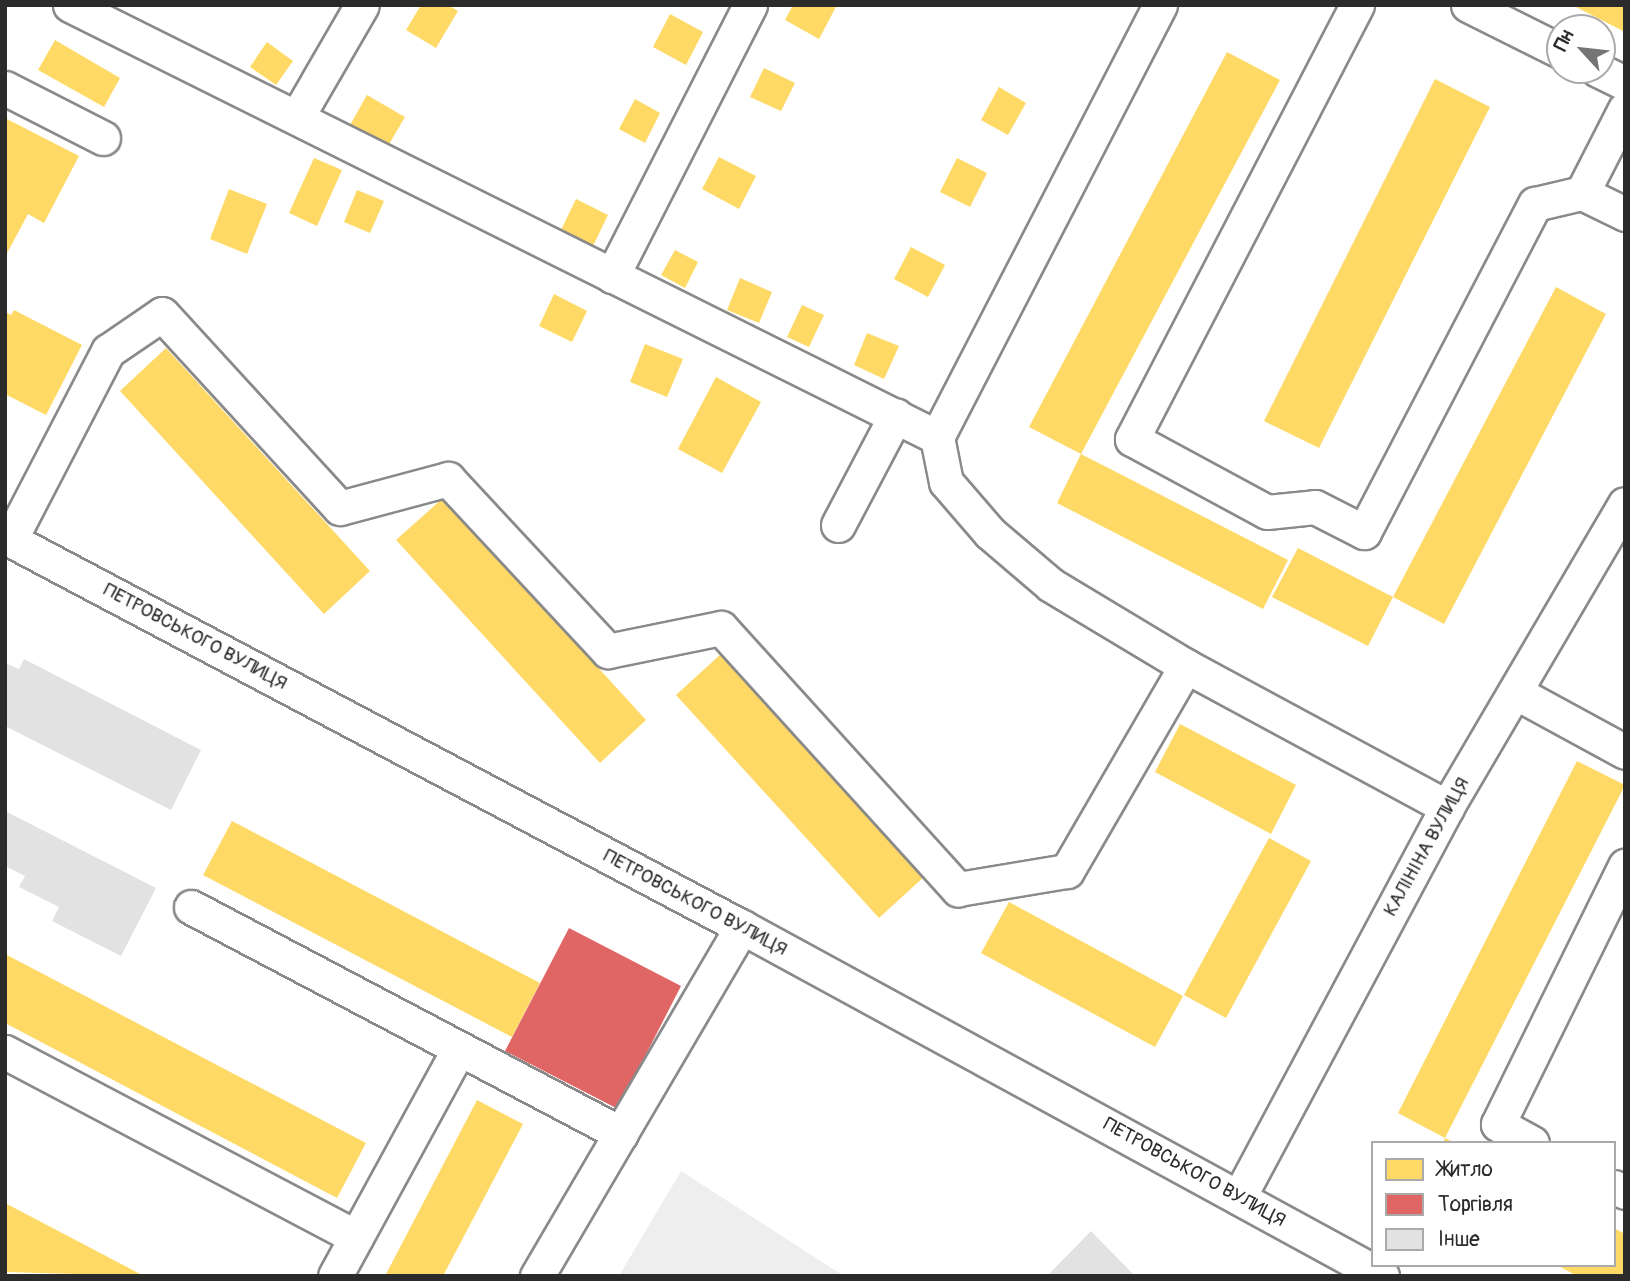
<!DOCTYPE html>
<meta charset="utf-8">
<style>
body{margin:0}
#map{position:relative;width:1630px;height:1281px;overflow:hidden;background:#fff;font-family:Pangolin,sans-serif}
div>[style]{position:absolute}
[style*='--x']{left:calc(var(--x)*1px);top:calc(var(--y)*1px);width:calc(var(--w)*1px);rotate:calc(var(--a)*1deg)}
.built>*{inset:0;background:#eee}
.homes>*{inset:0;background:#ffd966}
.shops>*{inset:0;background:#e06666}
.building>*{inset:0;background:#e2e2e2}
.roads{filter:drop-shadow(2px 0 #8a8a8a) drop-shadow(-2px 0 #8a8a8a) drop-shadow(0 2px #8a8a8a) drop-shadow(0 -2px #8a8a8a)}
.minor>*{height:33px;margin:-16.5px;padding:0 16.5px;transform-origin:16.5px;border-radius:16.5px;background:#fff}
span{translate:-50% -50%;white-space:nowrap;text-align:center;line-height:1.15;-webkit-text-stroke:7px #fff;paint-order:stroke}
.street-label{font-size:19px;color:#2b2b2b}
.frame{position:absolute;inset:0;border:7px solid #2b2b2b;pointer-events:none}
.legend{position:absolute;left:1371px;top:1141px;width:245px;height:126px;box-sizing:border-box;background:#fff;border:2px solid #aaa;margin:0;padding:9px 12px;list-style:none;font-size:21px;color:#2b2b2b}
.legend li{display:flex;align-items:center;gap:14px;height:35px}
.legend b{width:35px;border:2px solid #aaa}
.north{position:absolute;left:1546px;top:14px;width:70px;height:70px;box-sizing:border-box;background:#fff;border:2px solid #aaa;border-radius:50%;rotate:297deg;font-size:19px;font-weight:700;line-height:28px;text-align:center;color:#2b2b2b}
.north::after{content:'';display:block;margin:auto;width:24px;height:32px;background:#757575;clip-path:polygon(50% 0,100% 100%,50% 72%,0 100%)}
</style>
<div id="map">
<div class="built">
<i style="clip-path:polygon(681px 1171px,844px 1276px,619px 1276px)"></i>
</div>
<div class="homes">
<i style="clip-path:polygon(421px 5px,448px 5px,458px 11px,436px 48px,406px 30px)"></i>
<i style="clip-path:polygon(793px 5px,837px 5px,819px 39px,785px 20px)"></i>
<i style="clip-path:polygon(1572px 5px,1625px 5px,1625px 32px)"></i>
<i style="clip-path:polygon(670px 14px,703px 32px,686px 65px,653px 47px)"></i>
<i style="clip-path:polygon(55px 40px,120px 78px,104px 107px,38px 70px)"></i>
<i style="clip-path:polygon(267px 42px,293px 61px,276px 85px,250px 67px)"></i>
<i style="clip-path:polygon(1227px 52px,1280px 80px,1081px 454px,1029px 427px)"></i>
<i style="clip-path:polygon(764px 68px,795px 83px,781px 111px,750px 97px)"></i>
<i style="clip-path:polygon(1435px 79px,1490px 107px,1319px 448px,1264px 421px)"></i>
<i style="clip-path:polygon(999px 87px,1026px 103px,1008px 135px,981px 120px)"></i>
<i style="clip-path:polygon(367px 95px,405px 117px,388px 146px,350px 125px)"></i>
<i style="clip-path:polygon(635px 99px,660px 113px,645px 143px,619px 129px)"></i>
<i style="clip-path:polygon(5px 118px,79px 156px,44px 223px,28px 214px,5px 257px)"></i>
<i style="clip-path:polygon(719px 157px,756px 176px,739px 209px,702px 189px)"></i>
<i style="clip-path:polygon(314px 158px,342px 170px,317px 226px,289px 213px)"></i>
<i style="clip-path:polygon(957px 158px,987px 173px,970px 207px,940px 192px)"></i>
<i style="clip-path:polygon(229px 189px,267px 204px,247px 254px,210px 239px)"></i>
<i style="clip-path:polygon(357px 190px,384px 201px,370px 233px,344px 222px)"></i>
<i style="clip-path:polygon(576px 199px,608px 215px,593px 246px,561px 230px)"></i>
<i style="clip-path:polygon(911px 247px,945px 265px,928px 297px,894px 279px)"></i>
<i style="clip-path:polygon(675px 250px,698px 262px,685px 288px,661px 275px)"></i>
<i style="clip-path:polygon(740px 278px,772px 292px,759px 323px,727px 310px)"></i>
<i style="clip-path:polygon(1556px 287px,1606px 314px,1444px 624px,1393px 597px)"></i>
<i style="clip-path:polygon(554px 294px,587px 311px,572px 342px,539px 326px)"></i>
<i style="clip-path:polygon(802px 305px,824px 315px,809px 347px,787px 337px)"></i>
<i style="clip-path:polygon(14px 310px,82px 345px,46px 415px,5px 394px,5px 312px,11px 315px)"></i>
<i style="clip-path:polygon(867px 333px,899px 346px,884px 379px,854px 365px)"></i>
<i style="clip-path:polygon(645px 344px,683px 359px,667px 397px,630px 382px)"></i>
<i style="clip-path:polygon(166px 348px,370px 571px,324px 614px,120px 391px)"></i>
<i style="clip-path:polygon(716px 377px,761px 402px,722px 473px,678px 449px)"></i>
<i style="clip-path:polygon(1081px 454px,1288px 560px,1263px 609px,1057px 503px)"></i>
<i style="clip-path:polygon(443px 498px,646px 720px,600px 763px,396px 540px)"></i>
<i style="clip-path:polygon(1298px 548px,1393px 597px,1368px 646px,1272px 597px)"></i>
<i style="clip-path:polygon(722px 653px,926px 875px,879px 918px,676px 695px)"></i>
<i style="clip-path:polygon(1180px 724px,1296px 785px,1271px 834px,1155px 772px)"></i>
<i style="clip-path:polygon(1577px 761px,1625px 785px,1445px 1138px,1455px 1143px,1443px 1143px,1445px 1138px,1398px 1113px)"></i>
<i style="clip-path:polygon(232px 821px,540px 983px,512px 1037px,203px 875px)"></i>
<i style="clip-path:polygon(1269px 838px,1311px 861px,1226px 1018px,1184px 995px)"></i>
<i style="clip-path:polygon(1009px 902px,1183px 996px,1155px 1047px,981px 953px)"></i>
<i style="clip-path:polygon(5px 954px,366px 1143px,337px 1198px,5px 1023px)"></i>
<i style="clip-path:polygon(477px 1100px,523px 1124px,443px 1276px,385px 1276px)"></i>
<i style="clip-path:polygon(5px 1203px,144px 1276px,5px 1272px)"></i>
<i style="clip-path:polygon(1614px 1228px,1625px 1234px,1625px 1276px,1577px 1276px,1557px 1265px,1614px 1265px)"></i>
</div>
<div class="shops">
<i style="clip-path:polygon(569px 928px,681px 986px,618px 1109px,505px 1051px)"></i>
</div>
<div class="building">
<i style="clip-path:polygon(24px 659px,201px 750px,171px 810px,5px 726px,5px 663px,19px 669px)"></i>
<i style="clip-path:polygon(5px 811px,156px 888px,121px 956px,52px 921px,59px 907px,19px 887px,25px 876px,5px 866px)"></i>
<i style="clip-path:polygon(1091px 1231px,1135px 1276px,1049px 1274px)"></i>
</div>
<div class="roads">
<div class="minor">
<i style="--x:70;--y:5;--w:969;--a:26.49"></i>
<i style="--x:1160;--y:5;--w:486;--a:117.3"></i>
<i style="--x:937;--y:437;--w:46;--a:78.7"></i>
<i style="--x:946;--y:482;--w:67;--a:49.2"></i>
<i style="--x:990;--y:533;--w:80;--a:40.4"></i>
<i style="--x:1051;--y:585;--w:157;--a:31"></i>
<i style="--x:1186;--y:666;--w:297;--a:28.4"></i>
<i style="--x:1357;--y:5;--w:489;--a:117.4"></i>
<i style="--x:1132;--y:439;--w:153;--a:28.4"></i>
<i style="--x:1267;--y:512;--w:48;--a:-5.9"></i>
<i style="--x:1315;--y:507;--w:55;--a:27"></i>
<i style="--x:1364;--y:532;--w:370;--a:-62.5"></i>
<i style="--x:1535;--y:204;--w:48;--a:-13.2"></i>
<i style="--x:1582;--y:193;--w:48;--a:26"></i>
<i style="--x:1468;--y:5;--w:103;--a:26.6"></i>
<i style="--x:1598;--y:70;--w:30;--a:26"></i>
<i style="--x:5;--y:88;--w:110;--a:27"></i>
<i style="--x:297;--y:117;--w:129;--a:-59.9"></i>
<i style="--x:1582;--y:193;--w:94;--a:-62.9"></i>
<i style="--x:612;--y:276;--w:304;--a:-63"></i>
<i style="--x:838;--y:525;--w:124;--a:-62.2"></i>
<i style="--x:5;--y:537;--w:834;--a:27.89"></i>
<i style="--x:742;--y:927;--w:729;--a:28.6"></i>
<i style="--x:10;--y:540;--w:213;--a:-62.6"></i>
<i style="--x:108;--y:351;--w:65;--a:-34.4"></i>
<i style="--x:162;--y:314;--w:263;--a:47.5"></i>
<i style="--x:340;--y:508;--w:112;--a:-15"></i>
<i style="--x:448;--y:479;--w:235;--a:47.1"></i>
<i style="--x:608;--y:651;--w:115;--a:-11.5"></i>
<i style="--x:721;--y:628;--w:353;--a:47.8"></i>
<i style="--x:958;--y:889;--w:110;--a:-9.4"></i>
<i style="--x:1067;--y:871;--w:237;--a:-59.9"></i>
<i style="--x:1515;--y:692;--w:125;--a:28.6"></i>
<i style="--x:191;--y:907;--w:486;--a:27.8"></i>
<i style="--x:5;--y:1052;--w:397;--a:27.8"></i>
<i style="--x:1532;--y:1143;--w:39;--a:-151"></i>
<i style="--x:1498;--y:1124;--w:288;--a:-63.8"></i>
<i style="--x:1614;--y:1187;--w:12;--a:24"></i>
<i style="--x:1239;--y:1197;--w:442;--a:-61.9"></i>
<i style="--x:1447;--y:807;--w:351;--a:-59.6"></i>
<i style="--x:335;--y:1276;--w:259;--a:-61.4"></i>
<i style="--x:537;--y:1276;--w:405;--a:-59.6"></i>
</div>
</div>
<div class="street-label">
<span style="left:195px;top:637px;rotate:28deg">ПЕТРОВСЬКОГО ВУЛИЦЯ</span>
<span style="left:1427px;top:847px;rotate:-61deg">КАЛІНІНА ВУЛИЦЯ</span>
<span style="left:695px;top:903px;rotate:28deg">ПЕТРОВСЬКОГО ВУЛИЦЯ</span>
<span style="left:1194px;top:1173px;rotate:29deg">ПЕТРОВСЬКОГО ВУЛИЦЯ</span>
</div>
<div class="frame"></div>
<ul class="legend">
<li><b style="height:19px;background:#ffd966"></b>Житло</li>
<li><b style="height:19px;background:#e06666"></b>Торгівля</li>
<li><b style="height:19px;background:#e2e2e2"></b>Інше</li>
</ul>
<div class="north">Пн</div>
</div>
